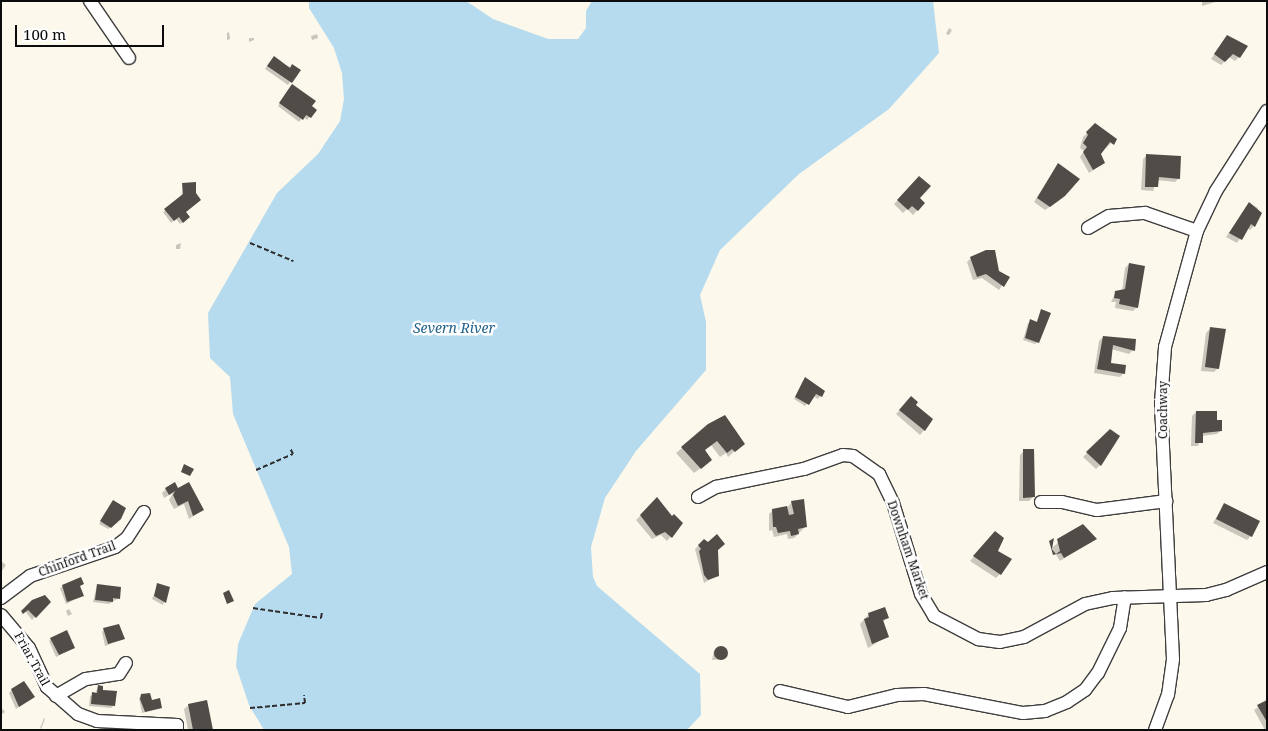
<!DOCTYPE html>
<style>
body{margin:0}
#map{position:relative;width:1268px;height:731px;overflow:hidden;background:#fcf8eb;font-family:"Noto Serif",serif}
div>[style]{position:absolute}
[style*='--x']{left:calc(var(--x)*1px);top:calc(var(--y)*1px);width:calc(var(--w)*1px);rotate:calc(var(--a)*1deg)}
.water>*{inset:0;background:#b6dbee}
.shadow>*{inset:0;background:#0003}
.building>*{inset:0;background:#524c49}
.round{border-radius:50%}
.path>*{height:2px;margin-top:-1px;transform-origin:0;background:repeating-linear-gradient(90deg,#2d2d2d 0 5px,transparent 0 7.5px)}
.roads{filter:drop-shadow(1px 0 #3e3e3e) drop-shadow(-1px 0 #3e3e3e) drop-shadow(0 1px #3e3e3e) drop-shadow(0 -1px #3e3e3e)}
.minor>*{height:12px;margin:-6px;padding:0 6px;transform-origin:6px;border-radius:6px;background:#fff}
span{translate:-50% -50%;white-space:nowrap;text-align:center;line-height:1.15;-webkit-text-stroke:5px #fff;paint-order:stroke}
.street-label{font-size:12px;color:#0b0b0b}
.water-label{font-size:14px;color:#25638c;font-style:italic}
.frame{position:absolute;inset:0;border:2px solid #0b0b0b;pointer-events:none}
.scale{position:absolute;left:15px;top:25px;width:149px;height:22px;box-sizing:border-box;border:2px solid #0b0b0b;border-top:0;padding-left:6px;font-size:15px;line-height:18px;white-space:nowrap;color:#0b0b0b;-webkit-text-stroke:4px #fff;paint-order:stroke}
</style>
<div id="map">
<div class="water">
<i style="clip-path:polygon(309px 1px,466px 1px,493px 19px,548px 39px,578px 39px,586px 28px,586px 11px,592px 1px,933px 1px,939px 53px,889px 109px,799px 174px,720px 250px,700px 295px,706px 322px,706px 370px,636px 451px,605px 498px,591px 547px,593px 577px,597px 586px,700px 674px,701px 715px,687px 730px,264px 730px,249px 705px,236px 666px,238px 644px,255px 604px,292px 574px,289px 547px,233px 414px,230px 377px,210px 358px,208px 313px,277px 193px,318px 154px,340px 121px,344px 99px,342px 73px,334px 48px,309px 8px)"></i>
</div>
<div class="shadow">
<i style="clip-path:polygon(1202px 1px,1219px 1px,1202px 6px)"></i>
<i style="clip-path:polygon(949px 28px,952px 30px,949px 35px,946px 34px)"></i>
<i style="clip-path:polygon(229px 32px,230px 39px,227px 40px,227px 33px)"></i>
<i style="clip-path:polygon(317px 34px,318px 38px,312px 40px,311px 36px)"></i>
<i style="clip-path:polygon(1227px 36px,1239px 57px,1235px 61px,1229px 57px,1221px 65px,1211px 59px)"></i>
<i style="clip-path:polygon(249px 38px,254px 38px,254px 40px,249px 42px)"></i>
<i style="clip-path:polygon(271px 60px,299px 70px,288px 85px,265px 69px)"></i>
<i style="clip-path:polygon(290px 89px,315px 110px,307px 120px,303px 117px,299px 122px,278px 106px)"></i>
<i style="clip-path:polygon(1096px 124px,1116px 139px,1099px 154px,1104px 163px,1089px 173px,1080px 157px,1084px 151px,1080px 148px,1083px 137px)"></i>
<i style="clip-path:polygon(1147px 155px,1179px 178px,1175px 182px,1157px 180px,1153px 191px,1141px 190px,1143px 159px)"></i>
<i style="clip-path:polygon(1055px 169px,1060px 200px,1045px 210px,1034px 202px)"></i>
<i style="clip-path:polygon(920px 178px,918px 198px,924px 203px,913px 215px,907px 209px,903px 213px,894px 204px)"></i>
<i style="clip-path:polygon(183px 184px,186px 220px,180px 224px,176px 219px,171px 223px,163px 212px,181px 198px)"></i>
<i style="clip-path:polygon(1249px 203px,1258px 208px,1254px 226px,1250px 230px,1247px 228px,1237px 243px,1226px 237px)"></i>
<i style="clip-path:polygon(181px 243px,180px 249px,176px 249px,176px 245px)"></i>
<i style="clip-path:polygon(971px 258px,1008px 277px,999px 290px,982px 278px,973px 280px,967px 262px)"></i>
<i style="clip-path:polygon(1129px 264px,1137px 307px,1133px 311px,1115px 308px,1116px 302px,1111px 302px,1116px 292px,1122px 291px,1125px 268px)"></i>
<i style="clip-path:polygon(1041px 310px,1038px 342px,1035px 344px,1023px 340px,1028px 323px,1036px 323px)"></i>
<i style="clip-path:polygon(1210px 329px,1218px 368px,1214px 372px,1201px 371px,1206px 333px)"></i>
<i style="clip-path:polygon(1103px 337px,1133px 350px,1129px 354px,1111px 349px,1109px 364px,1124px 373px,1120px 377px,1094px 373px,1099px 341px)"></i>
<i style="clip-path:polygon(803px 381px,824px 391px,818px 399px,813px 396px,805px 406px,794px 399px)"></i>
<i style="clip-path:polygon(908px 401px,932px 421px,920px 435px,896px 414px)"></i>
<i style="clip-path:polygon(1196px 412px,1216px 421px,1221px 430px,1217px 434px,1202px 436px,1198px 446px,1191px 446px,1192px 416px)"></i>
<i style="clip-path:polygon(709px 425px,743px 444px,728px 457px,726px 453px,720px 457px,711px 445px,704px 451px,705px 465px,694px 473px,676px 453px)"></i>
<i style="clip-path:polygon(1110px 430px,1100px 465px,1096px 469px,1083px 457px)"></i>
<i style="clip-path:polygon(1024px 451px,1033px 497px,1029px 501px,1019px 501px,1020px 455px)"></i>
<i style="clip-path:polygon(166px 489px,178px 490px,202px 510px,189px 519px,184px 504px,174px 509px,169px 500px,173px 493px,164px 498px,162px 493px)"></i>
<i style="clip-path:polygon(657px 499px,672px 518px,682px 523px,667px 541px,661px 535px,652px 539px,636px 520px)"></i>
<i style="clip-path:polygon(113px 501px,110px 527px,108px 529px,99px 524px)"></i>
<i style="clip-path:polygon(792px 502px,806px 526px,794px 538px,788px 539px,787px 534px,774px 537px,772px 530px,769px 531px,769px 514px,773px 510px,786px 509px)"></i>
<i style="clip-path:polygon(1224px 505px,1251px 536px,1247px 540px,1213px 523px)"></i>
<i style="clip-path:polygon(1083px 525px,1096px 539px,1060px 561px,1052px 548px,1068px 533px)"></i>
<i style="clip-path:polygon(991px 537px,1000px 574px,996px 578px,970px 561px)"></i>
<i style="clip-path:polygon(704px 540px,717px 550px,717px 575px,704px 583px,695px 549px)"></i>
<i style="clip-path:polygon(1px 561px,6px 565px,1px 572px)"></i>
<i style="clip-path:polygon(97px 585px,119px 598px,109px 604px,93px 602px)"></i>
<i style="clip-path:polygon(63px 586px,80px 586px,82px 596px,66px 604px,60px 588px)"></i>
<i style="clip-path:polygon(157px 588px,169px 588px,163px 605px,152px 599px)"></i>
<i style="clip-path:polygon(33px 601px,49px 602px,32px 620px,25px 611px,20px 616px)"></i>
<i style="clip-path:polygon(69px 609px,72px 614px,68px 616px,66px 611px)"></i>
<i style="clip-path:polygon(869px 614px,887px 618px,883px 622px,888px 636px,868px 648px,860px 624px)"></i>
<i style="clip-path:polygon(104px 629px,124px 639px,105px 646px,102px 632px)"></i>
<i style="clip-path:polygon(51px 639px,74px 648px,56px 657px,49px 641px)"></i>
<i style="clip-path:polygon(726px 649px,724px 659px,712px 660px,714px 650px)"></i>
<i style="clip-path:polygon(98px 686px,114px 705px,111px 708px,89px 706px,90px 696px,95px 694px)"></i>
<i style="clip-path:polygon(12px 690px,30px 699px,16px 709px,9px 693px)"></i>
<i style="clip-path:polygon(142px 696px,151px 701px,161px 708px,142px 713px,139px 698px)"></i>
<i style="clip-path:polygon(1267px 701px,1267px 730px,1265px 730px,1254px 710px)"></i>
<i style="clip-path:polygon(189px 705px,212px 730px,188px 730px,184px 709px)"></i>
<i style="clip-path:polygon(1px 707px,5px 712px,1px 715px)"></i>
<i style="clip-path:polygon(44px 718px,45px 719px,41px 729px,40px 728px)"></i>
</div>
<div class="building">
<i style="clip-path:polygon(1227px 35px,1248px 46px,1240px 58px,1233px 54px,1225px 62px,1214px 54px)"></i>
<i style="clip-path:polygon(274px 56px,290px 68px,292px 64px,301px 70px,292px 83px,267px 66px)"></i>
<i style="clip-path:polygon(292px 84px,316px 101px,312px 106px,317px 110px,311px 118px,306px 115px,303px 120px,279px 103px)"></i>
<i style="clip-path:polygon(1095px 123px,1117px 139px,1114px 145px,1110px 142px,1101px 154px,1105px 163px,1093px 170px,1083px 152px,1087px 147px,1083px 143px,1088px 135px,1086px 132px)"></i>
<i style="clip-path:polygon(1146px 154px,1181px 156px,1180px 179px,1159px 177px,1158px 187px,1145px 187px)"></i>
<i style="clip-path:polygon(1058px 163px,1080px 179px,1065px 196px,1050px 207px,1037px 198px)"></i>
<i style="clip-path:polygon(919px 176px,931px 186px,920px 198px,925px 203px,918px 211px,912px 206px,908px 210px,897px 200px)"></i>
<i style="clip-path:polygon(196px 182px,196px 193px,201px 200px,186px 212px,190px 217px,183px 223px,179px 217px,174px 221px,164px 209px,183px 194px,182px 183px)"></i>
<i style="clip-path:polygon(1249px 202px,1262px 213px,1255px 227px,1251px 224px,1242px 240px,1229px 233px)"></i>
<i style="clip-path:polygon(986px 250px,995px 250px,999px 271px,1010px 277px,1004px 287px,986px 274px,977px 277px,970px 257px)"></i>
<i style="clip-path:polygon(1129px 263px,1145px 266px,1138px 308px,1119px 304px,1120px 299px,1114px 298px,1115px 291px,1125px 289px)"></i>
<i style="clip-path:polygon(1041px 309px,1051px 313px,1039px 343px,1025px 338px,1030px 319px,1037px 322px)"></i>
<i style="clip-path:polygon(1210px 327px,1226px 329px,1219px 369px,1205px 367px)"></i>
<i style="clip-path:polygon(1103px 336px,1136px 339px,1135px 351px,1113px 345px,1111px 363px,1126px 365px,1125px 374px,1097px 369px)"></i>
<i style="clip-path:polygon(805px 377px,825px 391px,822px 397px,816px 394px,809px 405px,795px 397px)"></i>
<i style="clip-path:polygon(911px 396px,918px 402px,916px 405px,933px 419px,925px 431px,899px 410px)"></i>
<i style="clip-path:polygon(1196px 411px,1217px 411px,1217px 420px,1222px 420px,1222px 431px,1203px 433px,1203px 443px,1195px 443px)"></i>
<i style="clip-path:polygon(725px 415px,745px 444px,735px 452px,732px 449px,727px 453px,717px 441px,705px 450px,712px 460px,701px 469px,681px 447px,708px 424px)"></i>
<i style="clip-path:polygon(1110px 429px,1120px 436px,1101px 466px,1086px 452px)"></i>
<i style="clip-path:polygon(1023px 449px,1034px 449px,1035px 497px,1023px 498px)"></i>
<i style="clip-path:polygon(184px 464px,194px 469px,190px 476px,181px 472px)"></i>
<i style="clip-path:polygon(175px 482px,178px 488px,189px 482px,204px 510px,193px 516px,188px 501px,178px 506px,173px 495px,175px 491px,169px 495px,165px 488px)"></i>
<i style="clip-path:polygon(657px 497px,672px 516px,674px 514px,683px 523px,672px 538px,665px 532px,656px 536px,640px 515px)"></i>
<i style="clip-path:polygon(804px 499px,807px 527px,798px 529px,799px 534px,791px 536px,790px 531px,778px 533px,776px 527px,773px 527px,772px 509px,787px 506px,789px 515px,794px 514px,791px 501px)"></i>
<i style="clip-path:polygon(113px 500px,126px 508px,121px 519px,111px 528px,100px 521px)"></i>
<i style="clip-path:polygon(1224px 503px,1260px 521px,1252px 537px,1216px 519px)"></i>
<i style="clip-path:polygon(1083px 524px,1097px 539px,1064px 558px,1061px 553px,1053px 555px,1049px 541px,1054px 538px,1052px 549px,1056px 554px,1060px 551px,1057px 539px)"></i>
<i style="clip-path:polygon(995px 531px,1004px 538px,998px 551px,1012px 559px,1001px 575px,973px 556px)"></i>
<i style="clip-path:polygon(717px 534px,725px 544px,718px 550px,719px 576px,708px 580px,704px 575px,699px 551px,701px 549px,698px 545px,704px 539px,708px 542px)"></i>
<i style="clip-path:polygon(81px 577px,84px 584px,80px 586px,84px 596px,67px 602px,62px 585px)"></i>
<i style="clip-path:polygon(157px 583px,170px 587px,166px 603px,154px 596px)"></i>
<i style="clip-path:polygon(97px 584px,121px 587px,120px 599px,113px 598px,113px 602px,95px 600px)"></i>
<i style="clip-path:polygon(229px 590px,234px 601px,227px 604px,223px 593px)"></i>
<i style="clip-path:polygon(45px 595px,51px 602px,36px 618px,28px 610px,23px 614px,21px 611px,32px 600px)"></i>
<i style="clip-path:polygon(885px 607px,889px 618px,883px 620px,889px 637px,872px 644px,864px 619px,869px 617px,868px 613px)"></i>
<i style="clip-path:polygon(119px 624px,125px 639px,108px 644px,103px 628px)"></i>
<i style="clip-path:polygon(67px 630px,75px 648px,59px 655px,50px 638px)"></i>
<i class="round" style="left:714px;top:646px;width:14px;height:14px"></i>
<i style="clip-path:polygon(24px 681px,35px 697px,19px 707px,11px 689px)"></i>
<i style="clip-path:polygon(98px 685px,103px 686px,103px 690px,117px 691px,115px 706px,91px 704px,92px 692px,97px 693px)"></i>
<i style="clip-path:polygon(150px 693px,152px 700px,160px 698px,162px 708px,145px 712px,140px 699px,141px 694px)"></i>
<i style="clip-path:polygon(207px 700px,213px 730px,193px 730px,188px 704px)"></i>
<i style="clip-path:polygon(1267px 700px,1267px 722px,1257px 705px)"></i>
</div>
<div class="path">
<i style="--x:250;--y:243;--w:47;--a:22.7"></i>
<i style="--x:256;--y:470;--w:40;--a:-23.4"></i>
<i style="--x:293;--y:454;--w:7;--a:-117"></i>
<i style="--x:253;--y:608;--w:69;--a:8.4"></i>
<i style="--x:321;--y:618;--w:6;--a:-81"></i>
<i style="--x:250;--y:708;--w:55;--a:-5.2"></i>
<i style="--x:305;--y:703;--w:8;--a:-97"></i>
</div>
<div class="roads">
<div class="minor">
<i style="--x:90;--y:1;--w:69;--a:55.6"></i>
<i style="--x:1088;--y:228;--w:24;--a:-30"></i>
<i style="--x:1109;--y:216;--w:36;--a:-5"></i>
<i style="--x:1145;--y:213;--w:55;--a:19.1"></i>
<i style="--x:698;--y:497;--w:21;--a:-29"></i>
<i style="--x:716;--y:487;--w:90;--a:-11.6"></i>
<i style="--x:804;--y:469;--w:41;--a:-19.7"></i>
<i style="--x:843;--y:455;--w:10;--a:6"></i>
<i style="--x:853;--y:456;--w:32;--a:35"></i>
<i style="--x:879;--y:474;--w:32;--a:64"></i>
<i style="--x:893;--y:503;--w:95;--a:72.9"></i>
<i style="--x:921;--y:594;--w:26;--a:59"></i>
<i style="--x:934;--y:616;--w:50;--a:27.6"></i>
<i style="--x:978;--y:639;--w:22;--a:8"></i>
<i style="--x:1000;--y:642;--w:25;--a:-12"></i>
<i style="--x:1024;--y:637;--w:69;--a:-28.4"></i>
<i style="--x:1085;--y:604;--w:29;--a:-12"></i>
<i style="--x:1113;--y:598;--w:93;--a:-1.8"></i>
<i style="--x:1206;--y:595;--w:21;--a:-14"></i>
<i style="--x:1226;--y:590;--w:45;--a:-23.7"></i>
<i style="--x:1041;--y:502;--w:21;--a:0"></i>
<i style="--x:1062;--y:502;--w:36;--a:13"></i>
<i style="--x:1097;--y:510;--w:70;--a:-7.4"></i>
<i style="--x:1;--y:598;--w:36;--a:-37"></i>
<i style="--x:30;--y:576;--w:90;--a:-18.8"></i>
<i style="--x:115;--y:547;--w:15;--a:-37"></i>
<i style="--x:127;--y:538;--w:31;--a:-57"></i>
<i style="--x:1;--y:615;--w:43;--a:49.7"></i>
<i style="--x:29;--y:648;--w:43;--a:65.2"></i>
<i style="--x:47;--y:687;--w:41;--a:41.1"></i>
<i style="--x:78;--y:714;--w:20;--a:20"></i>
<i style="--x:97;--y:721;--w:80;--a:2.9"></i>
<i style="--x:177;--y:725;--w:5;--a:90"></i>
<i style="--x:780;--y:691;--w:70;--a:13.2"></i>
<i style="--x:848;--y:707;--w:50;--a:-13.8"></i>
<i style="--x:897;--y:695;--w:27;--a:-2"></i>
<i style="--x:924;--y:694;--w:101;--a:10.9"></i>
<i style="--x:1023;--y:713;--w:22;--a:-5"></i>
<i style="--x:1045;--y:711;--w:24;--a:-22"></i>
<i style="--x:1067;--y:702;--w:22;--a:-34"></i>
<i style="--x:1085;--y:690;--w:21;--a:-53"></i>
<i style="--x:1098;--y:673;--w:50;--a:-63.9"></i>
<i style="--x:1120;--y:628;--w:31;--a:-81"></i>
<i style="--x:56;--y:696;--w:34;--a:-30"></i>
<i style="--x:86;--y:679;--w:33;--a:-9"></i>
<i style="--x:119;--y:674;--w:13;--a:-58"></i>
<i style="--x:1155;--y:730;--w:37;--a:-70"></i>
<i style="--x:1168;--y:695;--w:36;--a:-82"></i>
<i style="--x:1173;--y:659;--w:256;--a:-92.7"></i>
<i style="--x:1161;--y:403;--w:56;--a:-85.9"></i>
<i style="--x:1165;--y:347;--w:120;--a:-74.6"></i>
<i style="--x:1197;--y:231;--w:44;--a:-64.6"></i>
<i style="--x:1216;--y:191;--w:95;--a:-57.5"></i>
</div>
</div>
<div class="street-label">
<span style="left:1163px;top:410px;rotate:-90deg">Coachway</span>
<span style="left:908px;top:550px;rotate:71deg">Downham Market</span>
<span style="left:77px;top:559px;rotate:-20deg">Chinford Trail</span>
<span style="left:32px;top:659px;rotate:61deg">Friar Trail</span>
</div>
<div class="water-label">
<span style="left:454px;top:328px">Severn River</span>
</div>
<div class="frame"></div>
<div class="scale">100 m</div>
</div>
